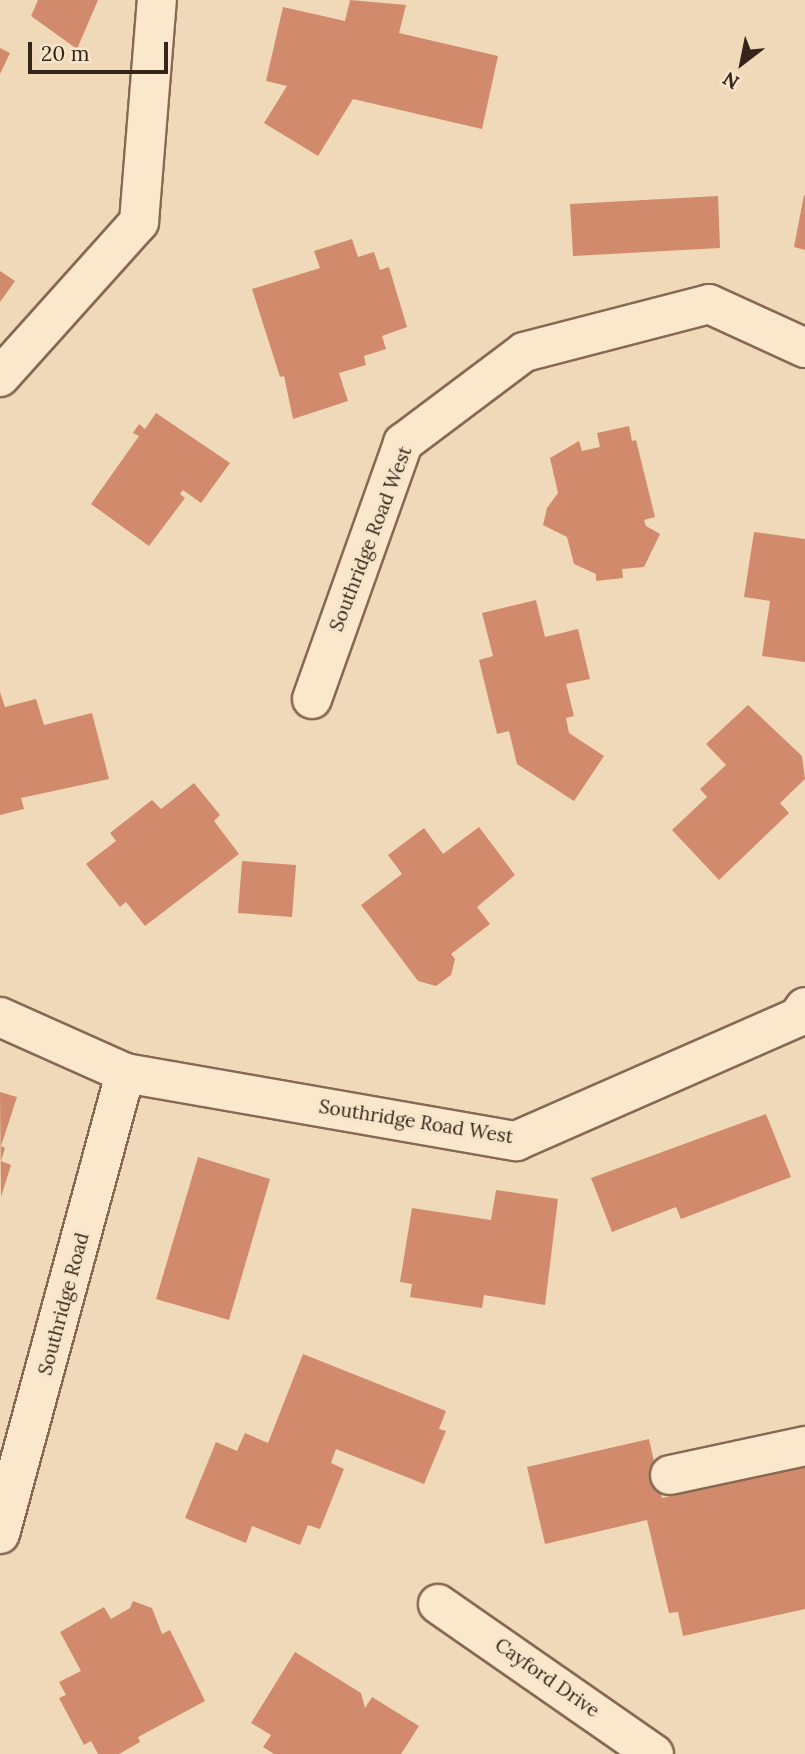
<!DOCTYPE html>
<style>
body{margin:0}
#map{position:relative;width:805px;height:1754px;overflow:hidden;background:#f0d9b9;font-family:Lora,serif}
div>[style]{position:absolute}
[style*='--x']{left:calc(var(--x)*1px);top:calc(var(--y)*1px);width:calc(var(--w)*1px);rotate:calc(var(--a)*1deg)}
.building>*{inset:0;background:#d18b6c}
.roads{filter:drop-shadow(2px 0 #876953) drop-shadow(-2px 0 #876953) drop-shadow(0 2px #876953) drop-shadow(0 -2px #876953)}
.minor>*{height:38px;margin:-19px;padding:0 19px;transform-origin:19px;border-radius:19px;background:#fbe8cc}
span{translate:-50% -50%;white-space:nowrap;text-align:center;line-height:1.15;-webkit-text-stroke:7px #f7e5c9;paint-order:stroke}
.street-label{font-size:19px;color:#352419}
.north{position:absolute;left:707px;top:28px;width:70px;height:70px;-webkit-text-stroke:5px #f7e5c9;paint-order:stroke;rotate:212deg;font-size:19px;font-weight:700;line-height:28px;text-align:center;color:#352419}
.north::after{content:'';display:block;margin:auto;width:24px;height:32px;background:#352419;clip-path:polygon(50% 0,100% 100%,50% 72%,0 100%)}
.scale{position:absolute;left:28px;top:42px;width:140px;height:32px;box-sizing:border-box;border:4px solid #352419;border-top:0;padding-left:9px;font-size:21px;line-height:24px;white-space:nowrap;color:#352419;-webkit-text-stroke:5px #f7e5c9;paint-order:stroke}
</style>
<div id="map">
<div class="building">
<i style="clip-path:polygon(38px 0,98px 0,77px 49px,31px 16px)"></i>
<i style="clip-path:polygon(350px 0,406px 5px,399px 33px,498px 56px,482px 129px,353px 99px,318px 156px,264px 123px,287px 86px,266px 81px,283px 7px,345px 21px)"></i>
<i style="clip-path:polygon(0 48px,10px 53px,0 74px)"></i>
<i style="clip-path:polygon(804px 195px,805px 196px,805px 250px,794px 247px)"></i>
<i style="clip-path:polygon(718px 196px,720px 248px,573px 256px,570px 204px)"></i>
<i style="clip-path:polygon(352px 239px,358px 257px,374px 252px,380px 270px,389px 267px,407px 327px,382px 336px,386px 349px,364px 356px,366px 365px,339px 373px,348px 401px,293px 419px,284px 376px,280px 377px,252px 289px,320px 268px,314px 251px)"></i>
<i style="clip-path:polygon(0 271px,15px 281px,0 302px)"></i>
<i style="clip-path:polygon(156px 413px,230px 463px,201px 503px,183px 490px,180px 494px,185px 498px,149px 546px,91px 504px,139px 436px,133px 433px,139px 424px,145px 429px)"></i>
<i style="clip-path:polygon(629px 426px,632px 441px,636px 440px,655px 517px,644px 520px,646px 526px,660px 534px,644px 567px,622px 569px,623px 578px,596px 581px,596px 574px,574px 564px,567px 537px,543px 525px,547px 508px,558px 493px,550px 458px,579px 441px,582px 451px,600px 447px,597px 433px)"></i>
<i style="clip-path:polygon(754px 532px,805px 539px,805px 662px,762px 656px,770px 601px,744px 597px)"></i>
<i style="clip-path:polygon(536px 600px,545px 637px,578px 629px,590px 679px,566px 684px,574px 716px,566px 718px,569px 733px,604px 756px,574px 801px,517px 764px,509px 731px,497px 734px,479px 660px,493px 656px,482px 613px)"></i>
<i style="clip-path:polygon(0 692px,5px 707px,36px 699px,44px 725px,92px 713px,109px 779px,21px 798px,24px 809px,0 815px)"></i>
<i style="clip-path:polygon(748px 705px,802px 756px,805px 779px,780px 803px,789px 813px,719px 880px,672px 830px,707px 797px,700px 789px,726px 765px,706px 744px)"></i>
<i style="clip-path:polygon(194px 783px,220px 815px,214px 821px,239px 854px,145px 926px,126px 902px,120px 907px,86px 864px,116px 841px,110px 833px,152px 800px,161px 809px)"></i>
<i style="clip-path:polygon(479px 827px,515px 875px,477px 907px,490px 924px,451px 954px,455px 959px,451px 975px,436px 986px,418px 981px,361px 905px,402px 874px,388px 855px,424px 828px,443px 854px)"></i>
<i style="clip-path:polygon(242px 861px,296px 865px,292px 917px,238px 913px)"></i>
<i style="clip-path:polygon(0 1092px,17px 1097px,1px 1146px,5px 1148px,1px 1161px,11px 1165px,1px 1197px)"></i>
<i style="clip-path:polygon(766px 1114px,791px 1177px,681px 1219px,676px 1207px,612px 1232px,591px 1178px)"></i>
<i style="clip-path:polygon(198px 1157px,270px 1179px,229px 1320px,156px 1299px)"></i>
<i style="clip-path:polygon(496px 1190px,558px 1199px,545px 1305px,484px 1295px,482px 1308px,410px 1297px,412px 1284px,400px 1282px,412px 1208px,491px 1220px)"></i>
<i style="clip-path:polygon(303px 1354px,446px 1411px,439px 1429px,446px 1431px,424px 1484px,336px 1449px,331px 1463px,344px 1469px,320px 1529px,308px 1525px,300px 1545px,252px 1526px,246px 1543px,185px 1518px,216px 1442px,237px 1451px,245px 1433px,268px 1443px)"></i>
<i style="clip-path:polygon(649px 1439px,662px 1498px,805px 1466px,805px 1609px,683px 1636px,678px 1612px,669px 1613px,647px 1520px,545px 1544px,527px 1467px)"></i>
<i style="clip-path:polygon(133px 1601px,152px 1608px,162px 1634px,170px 1630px,205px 1701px,138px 1737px,140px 1742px,119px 1754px,98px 1754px,91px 1741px,84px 1745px,59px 1698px,66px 1695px,59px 1682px,81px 1671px,60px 1632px,104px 1607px,111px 1619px,130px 1608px)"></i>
<i style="clip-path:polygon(295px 1652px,361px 1693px,365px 1708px,372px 1697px,419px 1726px,401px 1754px,274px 1754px,263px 1747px,271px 1735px,251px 1723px)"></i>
</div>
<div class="roads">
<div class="minor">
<i style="--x:0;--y:377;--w:208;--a:-48.1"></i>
<i style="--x:139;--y:222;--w:223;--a:-85.4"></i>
<i style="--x:312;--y:699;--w:272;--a:-70.4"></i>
<i style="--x:403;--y:443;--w:151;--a:-36.9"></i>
<i style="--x:524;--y:352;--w:191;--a:-14.5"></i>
<i style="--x:709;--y:304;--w:106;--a:24.6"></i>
<i style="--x:0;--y:1017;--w:137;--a:24.1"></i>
<i style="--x:125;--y:1073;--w:397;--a:9.9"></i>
<i style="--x:516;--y:1141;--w:308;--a:-23.7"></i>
<i style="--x:798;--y:1017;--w:12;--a:-55"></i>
<i style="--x:670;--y:1475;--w:138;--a:-12.1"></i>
<i style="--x:0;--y:1534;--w:478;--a:-74.8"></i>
<i style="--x:438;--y:1604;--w:263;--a:34.8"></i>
</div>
</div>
<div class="street-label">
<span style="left:371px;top:539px;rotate:-69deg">Southridge Road West</span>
<span style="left:416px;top:1122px;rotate:9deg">Southridge Road West</span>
<span style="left:64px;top:1304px;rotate:-75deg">Southridge Road</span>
<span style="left:547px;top:1678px;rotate:35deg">Cayford Drive</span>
</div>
<div class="north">N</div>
<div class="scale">20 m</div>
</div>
